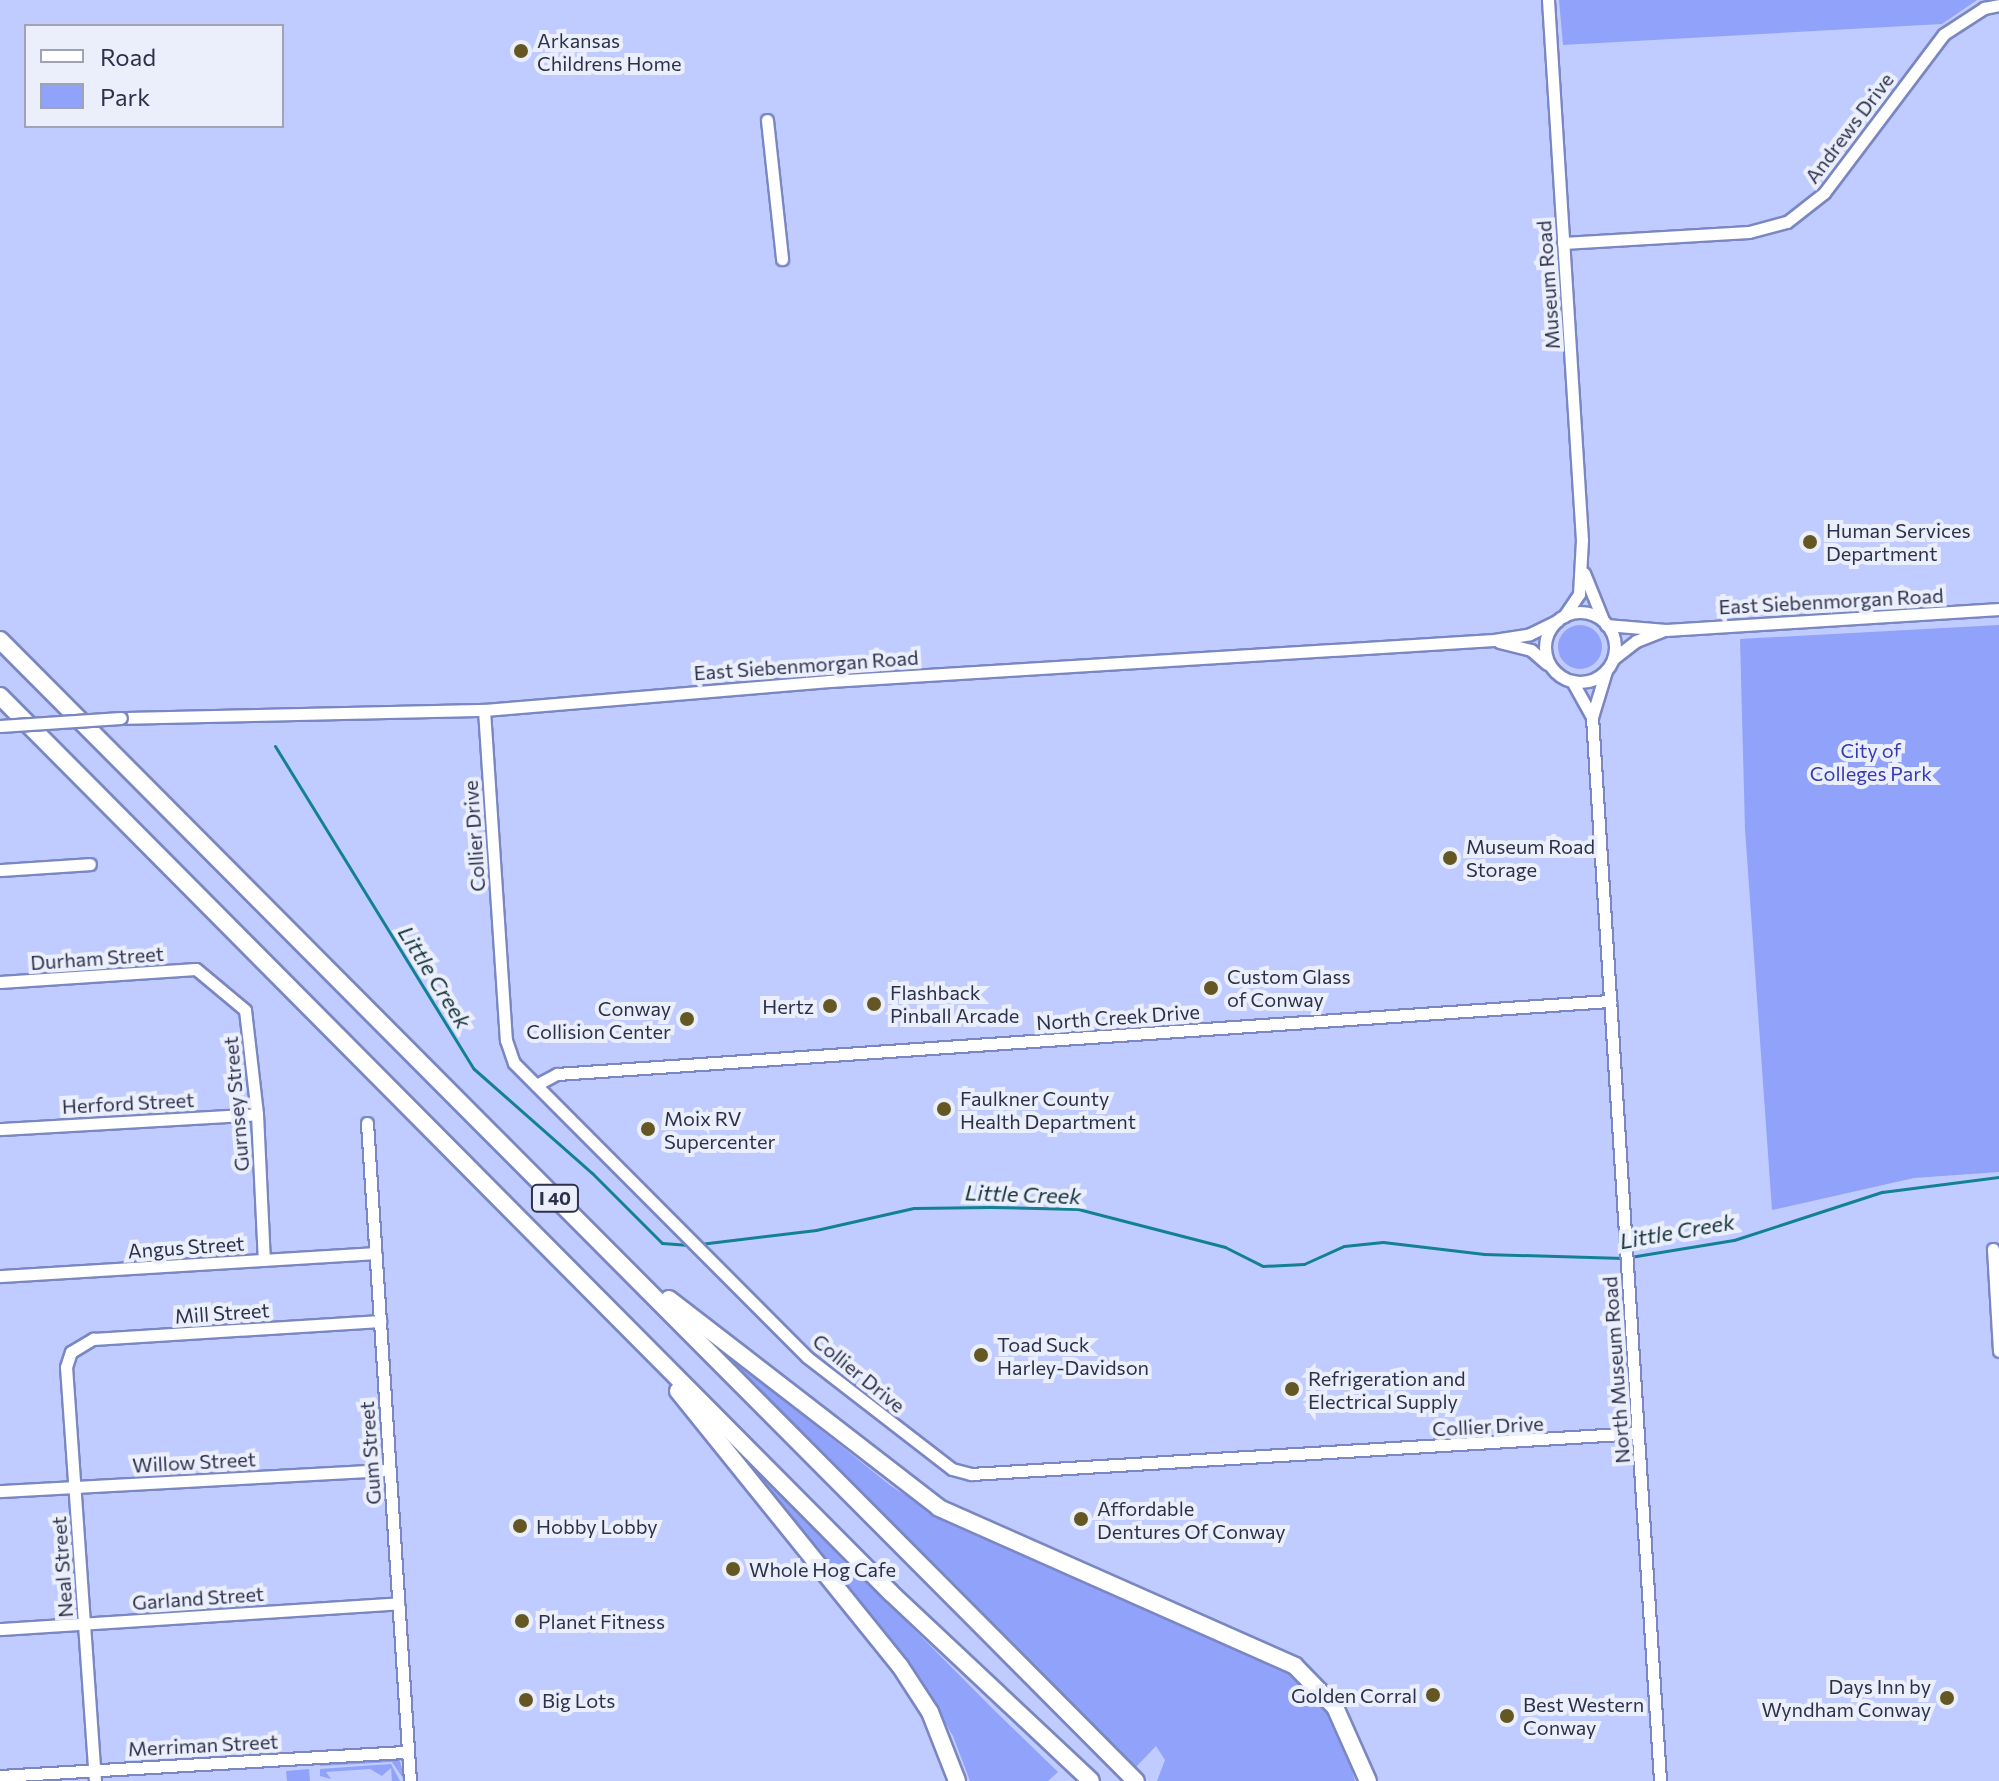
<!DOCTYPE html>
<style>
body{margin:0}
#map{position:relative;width:1999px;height:1781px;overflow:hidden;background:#c0ccff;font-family:Commissioner,sans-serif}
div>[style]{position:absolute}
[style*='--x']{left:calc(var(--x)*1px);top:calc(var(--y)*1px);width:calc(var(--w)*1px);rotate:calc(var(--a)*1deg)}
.green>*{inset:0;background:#91a2fa}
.round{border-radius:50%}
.stream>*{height:3px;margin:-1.5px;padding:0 1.5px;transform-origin:1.5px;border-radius:1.5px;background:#138094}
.roads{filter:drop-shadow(2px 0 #7a87c2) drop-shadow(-2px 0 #7a87c2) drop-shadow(0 2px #7a87c2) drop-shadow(0 -2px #7a87c2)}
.minor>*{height:11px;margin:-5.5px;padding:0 5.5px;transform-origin:5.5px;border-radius:5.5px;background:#fff}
.minor>.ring{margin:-5.5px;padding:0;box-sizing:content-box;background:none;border:11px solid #fff;border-radius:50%}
.highway>*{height:16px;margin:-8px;padding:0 8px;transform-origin:8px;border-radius:8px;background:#fff}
.bridges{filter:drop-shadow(2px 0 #7a87c2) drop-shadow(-2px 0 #7a87c2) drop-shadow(0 2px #7a87c2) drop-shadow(0 -2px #7a87c2)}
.minor-bridge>*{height:11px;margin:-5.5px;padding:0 5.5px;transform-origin:5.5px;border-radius:5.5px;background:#fff}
.dots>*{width:22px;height:22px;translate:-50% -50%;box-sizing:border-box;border:4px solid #ebeffc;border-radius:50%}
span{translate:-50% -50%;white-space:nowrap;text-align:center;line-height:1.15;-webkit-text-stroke:8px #ebeffc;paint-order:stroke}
.shield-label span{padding:2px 6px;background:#ebeffc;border:2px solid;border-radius:6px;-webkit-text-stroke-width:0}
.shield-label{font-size:18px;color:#2c314a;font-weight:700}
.poi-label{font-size:20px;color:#2c314a}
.left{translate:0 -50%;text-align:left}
.right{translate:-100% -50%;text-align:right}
.street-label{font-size:20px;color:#2c314a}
.park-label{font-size:20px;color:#383ab3}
.water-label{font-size:22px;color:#143239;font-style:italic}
.legend{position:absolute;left:24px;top:24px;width:260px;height:104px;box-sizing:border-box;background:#ebeffc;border:2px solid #9fa3b5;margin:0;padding:10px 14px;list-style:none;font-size:24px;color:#2c314a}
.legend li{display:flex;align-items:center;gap:16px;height:40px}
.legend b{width:40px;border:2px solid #9fa3b5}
</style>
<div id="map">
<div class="green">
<i style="clip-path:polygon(1559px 0,1977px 0,1942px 24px,1563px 45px)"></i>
<i class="round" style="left:1558px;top:625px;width:44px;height:44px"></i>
<i style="clip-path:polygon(1999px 625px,1999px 1172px,1914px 1178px,1772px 1210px,1745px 829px,1740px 639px)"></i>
<i style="clip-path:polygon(704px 1336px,891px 1486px,956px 1527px,1267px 1659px,1302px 1680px,1341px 1733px,1355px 1781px,1157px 1781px,1165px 1760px,1156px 1746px,1136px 1767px)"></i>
<i style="clip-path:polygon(726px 1440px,995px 1711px,1058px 1772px,1048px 1781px,970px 1781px,953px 1736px,917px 1676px)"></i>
<i style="clip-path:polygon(399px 1757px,405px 1781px,392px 1762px,320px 1766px,322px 1761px)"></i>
<i style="clip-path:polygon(391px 1764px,400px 1781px,392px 1781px,391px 1768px,382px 1776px,370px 1769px,326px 1772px,331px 1779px,320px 1776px,320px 1769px)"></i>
<i style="clip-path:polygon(309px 1769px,310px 1781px,287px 1781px,286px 1771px)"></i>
</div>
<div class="stream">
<i style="--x:275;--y:746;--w:379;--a:58.4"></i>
<i style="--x:474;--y:1069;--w:157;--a:41.4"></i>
<i style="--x:592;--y:1173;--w:99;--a:45"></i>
<i style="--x:662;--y:1243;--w:27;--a:4"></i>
<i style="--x:700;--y:1244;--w:117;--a:-6.9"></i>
<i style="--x:816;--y:1230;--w:100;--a:-12.7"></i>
<i style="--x:914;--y:1208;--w:76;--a:-0.8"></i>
<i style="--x:990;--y:1207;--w:88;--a:1.3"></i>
<i style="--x:1078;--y:1209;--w:152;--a:14.5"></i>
<i style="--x:1225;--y:1247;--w:42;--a:26.6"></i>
<i style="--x:1263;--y:1266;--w:41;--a:-2.8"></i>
<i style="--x:1304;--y:1264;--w:44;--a:-24.2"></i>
<i style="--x:1344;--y:1246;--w:39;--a:-6"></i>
<i style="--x:1383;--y:1242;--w:102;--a:6.8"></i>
<i style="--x:1484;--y:1254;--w:139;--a:1.6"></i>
<i style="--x:1630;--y:1257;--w:105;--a:-9.3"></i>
<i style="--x:1734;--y:1240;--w:156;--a:-18"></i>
<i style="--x:1882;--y:1192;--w:118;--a:-7.3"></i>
</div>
<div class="roads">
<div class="minor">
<i style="--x:1548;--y:0;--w:541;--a:86.4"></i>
<i style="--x:1582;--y:540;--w:54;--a:93.2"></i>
<i style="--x:1579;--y:594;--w:27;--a:124"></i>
<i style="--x:767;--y:120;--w:140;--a:83.8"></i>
<i style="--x:1563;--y:243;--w:186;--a:-3.4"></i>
<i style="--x:1749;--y:232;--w:39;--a:-15"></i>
<i style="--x:1787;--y:222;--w:47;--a:-38.1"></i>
<i style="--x:1824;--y:193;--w:199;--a:-53"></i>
<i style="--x:1944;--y:34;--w:48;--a:-33"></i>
<i style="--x:1984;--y:8;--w:15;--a:-11"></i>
<i style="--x:1584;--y:573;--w:51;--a:68"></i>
<i class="ring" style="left:1545px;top:612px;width:59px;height:59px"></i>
<i style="--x:1606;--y:625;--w:60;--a:4.8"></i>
<i style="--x:1666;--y:630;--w:334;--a:-3.6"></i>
<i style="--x:1499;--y:642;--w:33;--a:14"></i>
<i style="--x:1531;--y:650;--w:21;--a:41"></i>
<i style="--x:1613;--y:659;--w:29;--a:-38"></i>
<i style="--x:1636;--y:641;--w:28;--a:-21"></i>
<i style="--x:1606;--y:671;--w:48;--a:106.9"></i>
<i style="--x:1592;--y:717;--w:1066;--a:86.34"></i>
<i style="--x:1572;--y:681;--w:41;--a:60.9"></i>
<i style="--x:484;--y:710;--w:331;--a:86.2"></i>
<i style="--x:506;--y:1040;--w:24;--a:71"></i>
<i style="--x:514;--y:1063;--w:415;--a:45.1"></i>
<i style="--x:807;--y:1357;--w:183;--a:37.7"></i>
<i style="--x:952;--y:1469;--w:20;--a:15"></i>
<i style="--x:971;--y:1474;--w:668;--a:-3.52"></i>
<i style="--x:121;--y:718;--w:363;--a:-1.3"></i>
<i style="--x:484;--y:710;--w:347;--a:-4.8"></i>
<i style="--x:830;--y:681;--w:665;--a:-3.53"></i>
<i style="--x:1494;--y:640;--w:36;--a:-9"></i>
<i style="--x:1530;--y:634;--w:30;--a:-26"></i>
<i style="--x:0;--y:870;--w:90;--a:-3.8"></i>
<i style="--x:0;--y:982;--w:196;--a:-3.8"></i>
<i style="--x:196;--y:969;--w:64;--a:39.9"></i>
<i style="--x:245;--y:1010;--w:105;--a:83.4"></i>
<i style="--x:257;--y:1114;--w:146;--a:87.3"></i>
<i style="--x:536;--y:1085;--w:24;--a:-28"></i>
<i style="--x:557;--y:1074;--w:1056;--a:-3.97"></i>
<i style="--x:367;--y:1123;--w:659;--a:86.26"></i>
<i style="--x:0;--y:1129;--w:257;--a:-3.3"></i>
<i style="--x:1993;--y:1249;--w:102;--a:86.6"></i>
<i style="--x:0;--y:1276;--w:376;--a:-3.5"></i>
<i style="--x:0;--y:1491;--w:390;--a:-3.1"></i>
<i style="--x:0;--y:1629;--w:399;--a:-3.7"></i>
<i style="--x:0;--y:1776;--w:409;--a:-3.4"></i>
<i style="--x:95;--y:1781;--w:415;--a:-94"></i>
<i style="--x:66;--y:1367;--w:16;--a:-72"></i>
<i style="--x:71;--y:1352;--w:26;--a:-31"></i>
<i style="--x:93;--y:1339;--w:288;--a:-3.6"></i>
</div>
<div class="highway">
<i style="--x:0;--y:640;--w:1610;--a:45.13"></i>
<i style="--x:0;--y:696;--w:1264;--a:45.19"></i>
<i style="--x:891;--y:1593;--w:274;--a:43.2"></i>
<i style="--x:669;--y:1299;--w:341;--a:37.7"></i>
<i style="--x:939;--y:1508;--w:389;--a:23.9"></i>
<i style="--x:1295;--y:1666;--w:57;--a:45.7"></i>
<i style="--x:1335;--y:1707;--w:81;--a:66"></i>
<i style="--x:678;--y:1391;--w:353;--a:51.1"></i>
<i style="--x:900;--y:1666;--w:55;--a:56.9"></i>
<i style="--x:930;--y:1712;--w:74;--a:68.6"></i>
</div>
</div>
<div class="bridges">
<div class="minor-bridge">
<i style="--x:0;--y:726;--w:121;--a:-3.8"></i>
</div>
</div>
<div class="dots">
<i style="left:521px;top:51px;background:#655724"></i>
<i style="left:1810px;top:542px;background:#655724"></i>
<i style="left:1450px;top:858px;background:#655724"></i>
<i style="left:1211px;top:988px;background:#655724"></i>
<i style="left:874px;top:1004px;background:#655724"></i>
<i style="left:830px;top:1006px;background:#655724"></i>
<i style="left:687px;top:1019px;background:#655724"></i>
<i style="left:944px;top:1109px;background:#655724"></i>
<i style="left:648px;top:1129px;background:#655724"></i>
<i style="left:981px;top:1355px;background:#655724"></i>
<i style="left:1292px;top:1389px;background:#655724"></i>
<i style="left:1081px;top:1519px;background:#655724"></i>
<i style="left:520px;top:1526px;background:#655724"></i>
<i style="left:733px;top:1569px;background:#655724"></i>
<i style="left:522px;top:1621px;background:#655724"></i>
<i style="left:1433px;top:1695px;background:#655724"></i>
<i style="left:1947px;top:1698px;background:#655724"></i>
<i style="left:526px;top:1700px;background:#655724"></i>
<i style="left:1507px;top:1716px;background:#655724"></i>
</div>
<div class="shield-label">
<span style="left:555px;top:1198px">I 40</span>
</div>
<div class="poi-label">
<span class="left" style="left:537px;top:52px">Arkansas<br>Childrens Home</span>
<span class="left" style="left:1826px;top:542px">Human Services<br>Department</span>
<span class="left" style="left:1466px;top:858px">Museum Road<br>Storage</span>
<span class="left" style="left:1227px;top:988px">Custom Glass<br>of Conway</span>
<span class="left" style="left:890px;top:1004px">Flashback<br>Pinball Arcade</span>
<span class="right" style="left:814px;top:1006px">Hertz</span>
<span class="right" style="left:671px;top:1020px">Conway<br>Collision Center</span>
<span class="left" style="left:960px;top:1110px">Faulkner County<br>Health Department</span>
<span class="left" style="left:664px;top:1130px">Moix RV<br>Supercenter</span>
<span class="left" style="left:997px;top:1356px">Toad Suck<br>Harley-Davidson</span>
<span class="left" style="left:1308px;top:1390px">Refrigeration and<br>Electrical Supply</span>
<span class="left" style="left:1097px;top:1520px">Affordable<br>Dentures Of Conway</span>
<span class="left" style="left:536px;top:1526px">Hobby Lobby</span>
<span class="left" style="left:749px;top:1569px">Whole Hog Cafe</span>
<span class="left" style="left:538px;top:1621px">Planet Fitness</span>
<span class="right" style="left:1931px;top:1698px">Days Inn by<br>Wyndham Conway</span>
<span class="right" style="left:1417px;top:1695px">Golden Corral</span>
<span class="left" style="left:542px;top:1700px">Big Lots</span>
<span class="left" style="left:1523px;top:1716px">Best Western<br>Conway</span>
</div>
<div class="street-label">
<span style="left:1849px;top:128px;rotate:-53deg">Andrews Drive</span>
<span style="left:1548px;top:285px;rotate:-94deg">Museum Road</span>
<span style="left:1831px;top:601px;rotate:-3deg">East Siebenmorgan Road</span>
<span style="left:806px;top:665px;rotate:-4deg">East Siebenmorgan Road</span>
<span style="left:474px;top:836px;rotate:-94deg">Collier Drive</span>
<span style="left:97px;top:958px;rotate:-4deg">Durham Street</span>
<span style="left:1118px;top:1017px;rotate:-4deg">North Creek Drive</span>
<span style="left:128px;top:1103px;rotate:-3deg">Herford Street</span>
<span style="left:236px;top:1104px;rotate:-95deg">Gurnsey Street</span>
<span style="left:186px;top:1247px;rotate:-4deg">Angus Street</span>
<span style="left:222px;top:1313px;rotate:-4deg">Mill Street</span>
<span style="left:1616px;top:1370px;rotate:-94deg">North Museum Road</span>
<span style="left:859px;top:1373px;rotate:39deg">Collier Drive</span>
<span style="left:1488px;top:1426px;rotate:-3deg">Collier Drive</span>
<span style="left:370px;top:1453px;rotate:-94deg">Gum Street</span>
<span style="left:194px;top:1462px;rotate:-3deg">Willow Street</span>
<span style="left:62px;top:1567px;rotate:-94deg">Neal Street</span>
<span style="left:198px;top:1598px;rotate:-4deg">Garland Street</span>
<span style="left:203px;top:1745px;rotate:-3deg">Merriman Street</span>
</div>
<div class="park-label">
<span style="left:1871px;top:762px">City of<br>Colleges Park</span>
</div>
<div class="water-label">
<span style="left:435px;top:977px;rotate:58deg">Little Creek</span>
<span style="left:1023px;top:1194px;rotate:2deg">Little Creek</span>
<span style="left:1677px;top:1231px;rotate:-10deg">Little Creek</span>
</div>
<ul class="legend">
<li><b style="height:10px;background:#fff"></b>Road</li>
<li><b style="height:22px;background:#91a2fa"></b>Park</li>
</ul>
</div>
